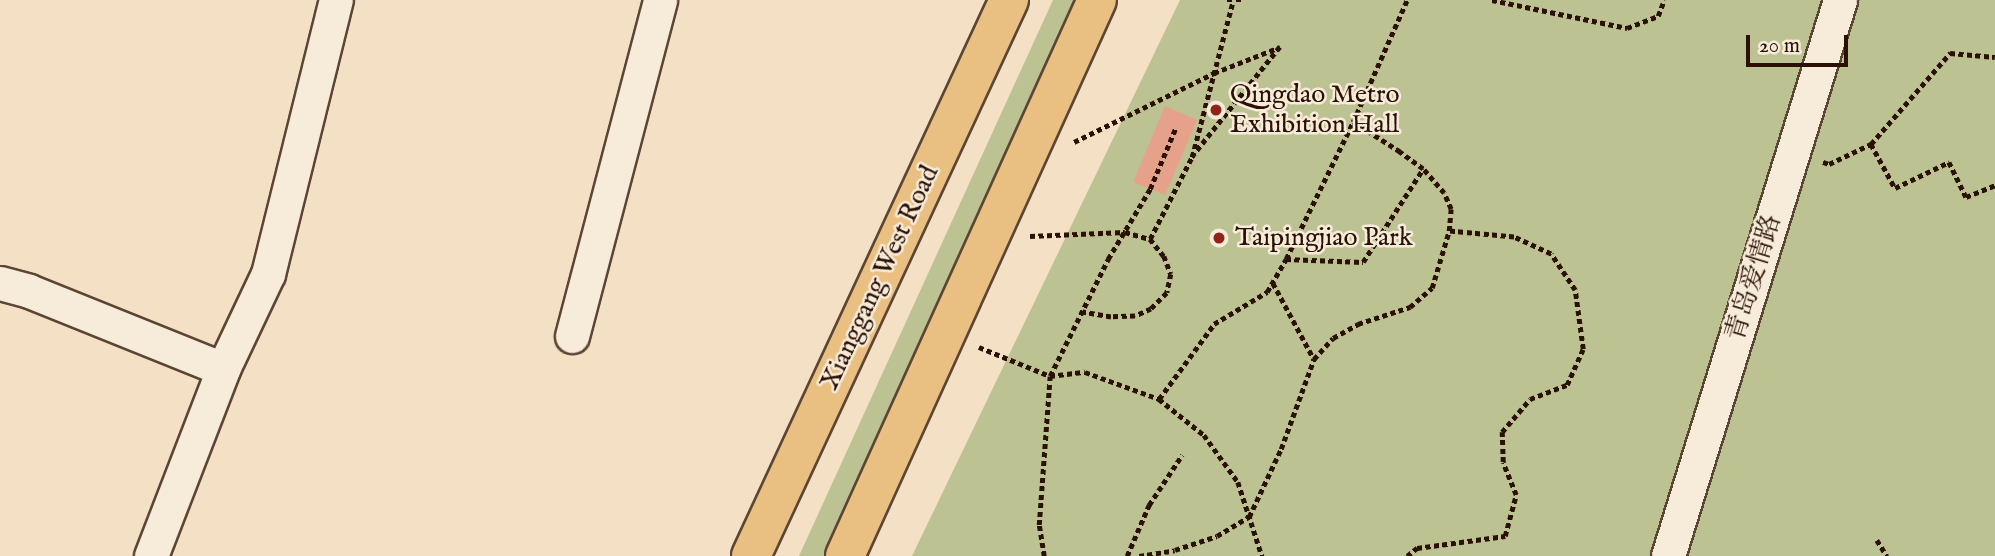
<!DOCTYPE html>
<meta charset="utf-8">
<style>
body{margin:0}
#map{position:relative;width:1995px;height:556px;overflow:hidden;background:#f3e0c5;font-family:"IM FELL English","Noto Serif SC",serif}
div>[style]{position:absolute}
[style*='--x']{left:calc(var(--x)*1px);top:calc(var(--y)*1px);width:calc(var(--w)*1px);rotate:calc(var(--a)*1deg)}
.green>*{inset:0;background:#bdc293}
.building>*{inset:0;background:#e6a18b}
.path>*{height:4.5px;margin-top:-2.25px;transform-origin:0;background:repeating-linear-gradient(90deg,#2a1104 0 5px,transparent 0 8.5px)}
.roads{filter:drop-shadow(2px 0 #5c4534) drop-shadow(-2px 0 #5c4534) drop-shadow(0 2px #5c4534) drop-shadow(0 -2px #5c4534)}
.street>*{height:33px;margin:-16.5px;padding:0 16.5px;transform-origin:16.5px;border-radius:16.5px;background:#f7ebd9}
.primary>*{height:38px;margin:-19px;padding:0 19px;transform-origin:19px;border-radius:19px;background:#eac082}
.dots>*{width:19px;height:19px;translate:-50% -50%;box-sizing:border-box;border:4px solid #f7ebd9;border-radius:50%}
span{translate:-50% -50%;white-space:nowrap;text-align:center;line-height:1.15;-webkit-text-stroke:5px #f7ebd9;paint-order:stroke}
.poi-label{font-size:26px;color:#2a1104}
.left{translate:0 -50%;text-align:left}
.street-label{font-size:26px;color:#2a1104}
.scale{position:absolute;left:1746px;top:35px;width:102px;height:32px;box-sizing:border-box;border:4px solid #2a1104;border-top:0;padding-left:9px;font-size:21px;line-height:24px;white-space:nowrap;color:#2a1104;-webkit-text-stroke:5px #f7ebd9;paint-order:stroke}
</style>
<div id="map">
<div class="green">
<i style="clip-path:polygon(1053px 0,1078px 0,824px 556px,799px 556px)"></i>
<i style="clip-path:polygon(1180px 0,1995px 0,1995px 556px,912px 556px)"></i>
</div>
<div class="building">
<i style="clip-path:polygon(1165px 106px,1197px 120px,1165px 195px,1133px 182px)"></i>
</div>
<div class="path">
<i style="--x:1227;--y:0;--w:15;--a:0"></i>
<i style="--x:1492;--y:0;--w:138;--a:11.7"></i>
<i style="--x:1627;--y:28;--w:33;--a:-21"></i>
<i style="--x:1658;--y:16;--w:17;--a:-69"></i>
<i style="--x:1074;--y:142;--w:156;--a:-26.2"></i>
<i style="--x:1214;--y:73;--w:71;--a:-21.5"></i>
<i style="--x:1280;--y:47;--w:141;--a:128.7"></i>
<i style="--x:1871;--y:144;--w:50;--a:61.4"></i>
<i style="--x:1895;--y:188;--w:60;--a:-25.7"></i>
<i style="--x:1949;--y:162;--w:39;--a:64"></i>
<i style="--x:1966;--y:197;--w:31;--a:-22"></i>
<i style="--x:1823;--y:162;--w:6;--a:18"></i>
<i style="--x:1829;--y:164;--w:47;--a:-25.5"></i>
<i style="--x:1871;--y:144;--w:121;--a:-49"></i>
<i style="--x:1950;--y:53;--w:45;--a:5.1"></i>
<i style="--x:1030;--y:236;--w:95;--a:-2.4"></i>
<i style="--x:1125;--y:232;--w:26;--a:16"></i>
<i style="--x:1150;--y:239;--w:22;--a:51"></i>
<i style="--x:1164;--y:256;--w:19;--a:69"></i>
<i style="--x:1171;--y:274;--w:19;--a:102"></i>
<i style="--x:1167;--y:293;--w:23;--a:135"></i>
<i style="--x:1151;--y:309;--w:17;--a:156"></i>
<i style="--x:1135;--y:316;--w:24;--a:178"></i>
<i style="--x:1111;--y:317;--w:29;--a:-170"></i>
<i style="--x:1150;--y:239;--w:92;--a:-62.9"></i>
<i style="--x:1192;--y:157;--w:161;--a:-75.3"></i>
<i style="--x:1286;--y:259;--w:153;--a:-63.9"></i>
<i style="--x:1353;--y:122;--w:133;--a:-66.1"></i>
<i style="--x:1273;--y:283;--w:86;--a:61.7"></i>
<i style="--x:979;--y:347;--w:77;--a:22.2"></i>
<i style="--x:1050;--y:376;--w:35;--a:-7"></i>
<i style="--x:1085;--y:372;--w:79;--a:20"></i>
<i style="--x:1159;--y:399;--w:58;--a:38.7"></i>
<i style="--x:1204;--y:435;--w:58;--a:54.1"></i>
<i style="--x:1238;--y:482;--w:78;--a:72"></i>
<i style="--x:1159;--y:399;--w:93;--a:-53.7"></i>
<i style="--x:1214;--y:324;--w:62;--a:-31.1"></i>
<i style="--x:1267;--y:292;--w:38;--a:-60"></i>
<i style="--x:1286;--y:259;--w:77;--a:2.2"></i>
<i style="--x:1363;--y:262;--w:111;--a:-57.2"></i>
<i style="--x:1877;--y:540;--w:19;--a:58"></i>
<i style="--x:1044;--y:556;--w:31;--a:-99"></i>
<i style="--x:1039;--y:525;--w:149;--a:-85.8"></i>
<i style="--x:1050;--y:376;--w:131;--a:-63.6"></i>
<i style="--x:1108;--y:259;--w:82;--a:-59"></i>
<i style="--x:1150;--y:189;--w:67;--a:-67.2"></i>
<i style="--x:1127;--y:556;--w:56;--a:-66.7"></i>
<i style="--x:1149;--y:505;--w:60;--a:-56.6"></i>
<i style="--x:1139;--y:556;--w:36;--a:-9"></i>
<i style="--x:1175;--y:550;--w:44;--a:-18.4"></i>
<i style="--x:1217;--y:536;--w:37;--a:-31"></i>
<i style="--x:1249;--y:517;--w:75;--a:-64.8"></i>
<i style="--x:1281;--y:449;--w:96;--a:-69.9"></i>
<i style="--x:1314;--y:359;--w:28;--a:-48"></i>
<i style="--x:1333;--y:338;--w:29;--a:-29"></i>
<i style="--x:1358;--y:324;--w:55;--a:-18.1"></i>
<i style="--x:1410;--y:307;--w:29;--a:-41"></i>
<i style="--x:1432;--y:288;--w:59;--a:-73.4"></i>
<i style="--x:1449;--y:231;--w:22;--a:-85"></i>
<i style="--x:1451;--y:209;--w:17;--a:-114"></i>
<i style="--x:1444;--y:193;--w:32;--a:-131"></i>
<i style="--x:1423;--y:169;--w:29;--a:-144"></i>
<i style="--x:1400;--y:152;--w:56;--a:-147.4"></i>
<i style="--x:1407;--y:556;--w:13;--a:-39"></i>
<i style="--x:1417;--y:548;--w:89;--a:-7.8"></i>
<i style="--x:1505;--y:536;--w:42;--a:-75"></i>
<i style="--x:1516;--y:495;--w:35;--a:-112"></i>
<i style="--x:1503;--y:462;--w:30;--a:-92"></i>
<i style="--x:1502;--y:432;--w:43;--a:-49.7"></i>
<i style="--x:1530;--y:399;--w:40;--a:-21"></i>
<i style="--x:1567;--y:385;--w:39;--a:-66"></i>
<i style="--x:1583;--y:349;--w:60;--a:-97.7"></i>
<i style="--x:1575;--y:290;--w:43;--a:-123.7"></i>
<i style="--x:1551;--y:254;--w:41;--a:-155.3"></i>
<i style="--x:1514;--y:237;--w:65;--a:-174.7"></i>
</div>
<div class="roads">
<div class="street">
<i style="--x:0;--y:283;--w:30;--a:15"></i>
<i style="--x:29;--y:291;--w:209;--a:21.9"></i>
<i style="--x:572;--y:336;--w:347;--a:-75.3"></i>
<i style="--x:151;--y:556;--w:200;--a:-68.9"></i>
<i style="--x:223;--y:369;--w:105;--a:-64.7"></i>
<i style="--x:268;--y:274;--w:282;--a:-76.1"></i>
<i style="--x:1668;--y:556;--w:582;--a:-72.81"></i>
</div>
<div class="primary">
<i style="--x:751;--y:556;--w:613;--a:-65.11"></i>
<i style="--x:845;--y:556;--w:610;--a:-65.62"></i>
</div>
</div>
<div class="dots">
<i style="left:1216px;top:110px;background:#8f2418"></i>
<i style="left:1219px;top:238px;background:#8f2418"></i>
</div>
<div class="poi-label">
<span class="left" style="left:1230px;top:110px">Qingdao Metro<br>Exhibition Hall</span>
<span class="left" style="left:1235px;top:238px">Taipingjiao Park</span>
</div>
<div class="street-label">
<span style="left:880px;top:278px;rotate:-65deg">Xianggang West Road</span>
<span style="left:1754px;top:278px;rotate:-73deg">青岛爱情路</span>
</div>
<div class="scale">20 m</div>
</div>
